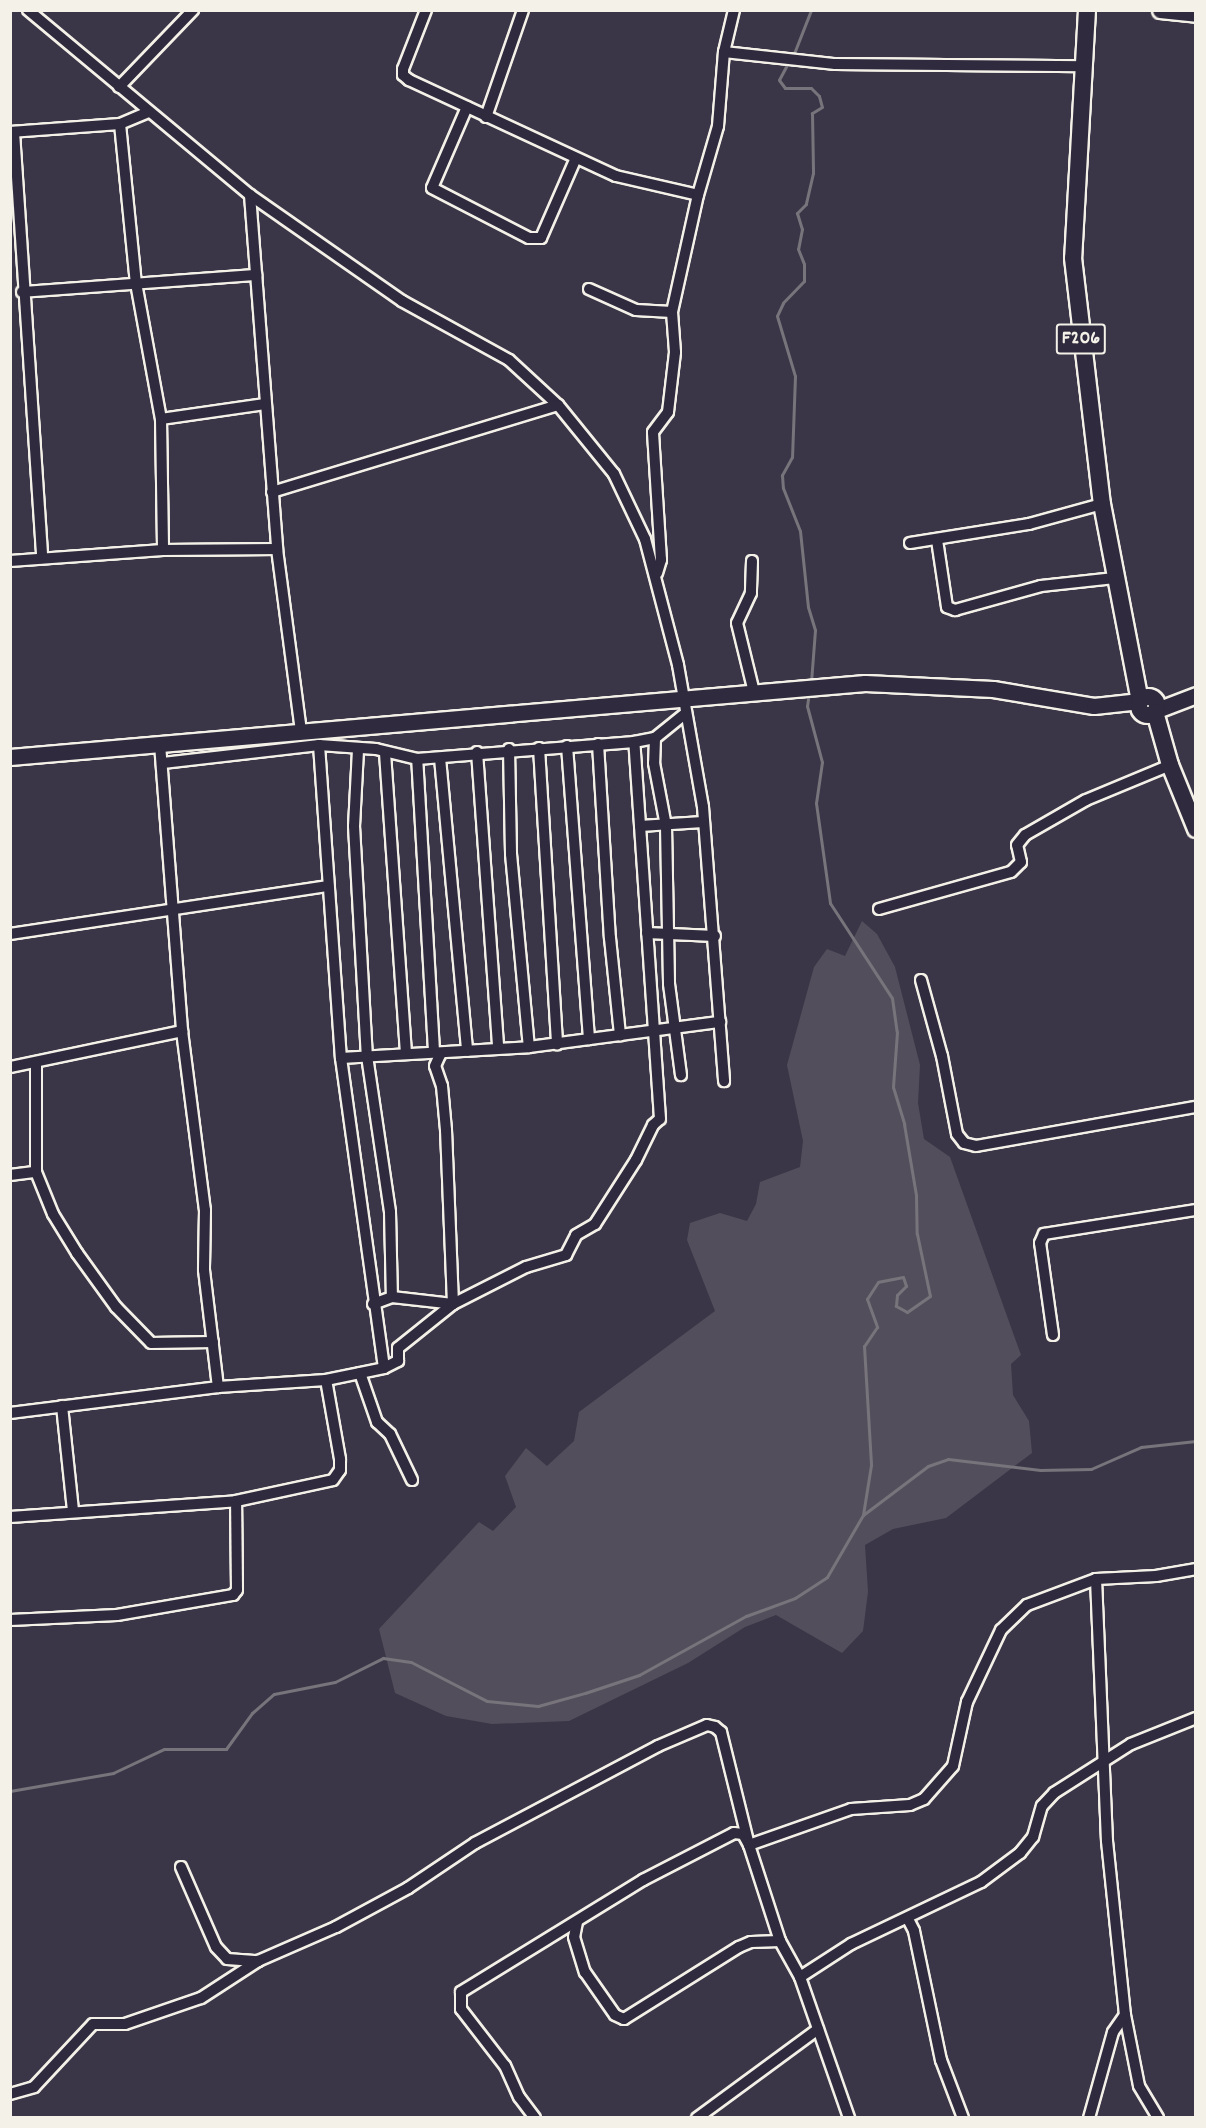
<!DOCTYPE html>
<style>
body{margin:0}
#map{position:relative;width:1206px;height:2128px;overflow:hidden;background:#3b3647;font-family:Dekko,sans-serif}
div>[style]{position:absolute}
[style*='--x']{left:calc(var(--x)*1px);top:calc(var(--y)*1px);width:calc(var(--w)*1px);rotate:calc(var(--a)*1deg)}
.green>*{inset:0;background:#534e5c}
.stream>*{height:3px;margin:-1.5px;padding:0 1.5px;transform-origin:1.5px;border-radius:1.5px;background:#78747b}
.roads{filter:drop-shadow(2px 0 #f4f1e8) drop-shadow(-2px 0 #f4f1e8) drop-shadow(0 2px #f4f1e8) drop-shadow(0 -2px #f4f1e8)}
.street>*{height:10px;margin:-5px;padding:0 5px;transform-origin:5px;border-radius:5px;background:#2f2a3d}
.secondary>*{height:15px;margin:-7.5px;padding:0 7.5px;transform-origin:7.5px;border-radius:7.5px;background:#2f2a3d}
.primary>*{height:16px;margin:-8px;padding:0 8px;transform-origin:8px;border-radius:8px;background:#2f2a3d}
.primary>.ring{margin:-8px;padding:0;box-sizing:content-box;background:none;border:16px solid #2f2a3d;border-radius:50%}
span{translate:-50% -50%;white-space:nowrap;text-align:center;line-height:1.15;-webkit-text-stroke:5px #2f2a3d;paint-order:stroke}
.shield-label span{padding:2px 4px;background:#2f2a3d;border:2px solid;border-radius:4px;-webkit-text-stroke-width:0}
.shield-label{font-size:20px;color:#f4f1e8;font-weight:700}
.frame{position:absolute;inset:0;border:12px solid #f4f1e8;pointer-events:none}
</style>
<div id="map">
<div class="green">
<i style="clip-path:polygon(862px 921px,877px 934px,895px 967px,920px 1065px,918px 1103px,924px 1139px,950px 1157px,1021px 1355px,1011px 1364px,1013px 1395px,1029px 1421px,1032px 1453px,946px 1518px,893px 1529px,865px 1545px,868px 1592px,863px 1631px,842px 1653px,776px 1615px,745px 1627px,688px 1663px,569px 1721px,492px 1724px,446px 1716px,395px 1693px,379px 1629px,479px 1522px,493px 1531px,516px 1507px,505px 1476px,526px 1448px,547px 1466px,574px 1441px,579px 1412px,715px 1311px,687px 1240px,690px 1223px,720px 1213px,747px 1221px,756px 1204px,760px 1182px,800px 1167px,803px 1141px,787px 1065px,814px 967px,827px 949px,845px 956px)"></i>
</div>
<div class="stream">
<i style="--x:793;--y:56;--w:49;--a:-68.6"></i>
<i style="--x:789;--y:61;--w:21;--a:118"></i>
<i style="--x:779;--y:80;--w:10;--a:53"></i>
<i style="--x:785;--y:88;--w:26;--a:0"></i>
<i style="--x:811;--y:88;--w:11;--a:45"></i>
<i style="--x:819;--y:96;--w:11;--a:75"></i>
<i style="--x:822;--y:107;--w:12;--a:149"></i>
<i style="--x:812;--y:113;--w:60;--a:89"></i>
<i style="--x:813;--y:173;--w:32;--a:103"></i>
<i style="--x:806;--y:204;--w:13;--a:135"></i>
<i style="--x:797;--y:213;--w:17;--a:73"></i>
<i style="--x:802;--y:229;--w:20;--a:101"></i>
<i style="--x:798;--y:249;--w:16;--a:68"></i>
<i style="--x:804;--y:264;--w:17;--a:90"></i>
<i style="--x:804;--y:281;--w:30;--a:134"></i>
<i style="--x:783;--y:303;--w:14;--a:115"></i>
<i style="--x:777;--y:316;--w:63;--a:73.3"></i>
<i style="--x:795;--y:376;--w:81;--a:92.1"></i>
<i style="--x:792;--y:457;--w:21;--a:119"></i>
<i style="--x:782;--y:475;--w:13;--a:86"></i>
<i style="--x:783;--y:488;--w:46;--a:68.4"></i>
<i style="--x:800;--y:531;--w:76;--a:84"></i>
<i style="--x:808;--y:607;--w:24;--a:73"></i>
<i style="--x:815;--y:630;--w:52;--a:94.4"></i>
<i style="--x:809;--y:692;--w:14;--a:98"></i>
<i style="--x:807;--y:706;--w:58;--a:75"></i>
<i style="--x:822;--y:762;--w:41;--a:98.3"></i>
<i style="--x:816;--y:803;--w:101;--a:82"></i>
<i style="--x:830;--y:903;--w:113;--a:56.9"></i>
<i style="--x:892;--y:998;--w:34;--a:82"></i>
<i style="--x:897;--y:1032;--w:55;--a:94.2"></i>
<i style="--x:893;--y:1087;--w:39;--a:73"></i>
<i style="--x:904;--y:1124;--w:72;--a:80.4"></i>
<i style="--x:916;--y:1195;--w:39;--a:89"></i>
<i style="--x:917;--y:1234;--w:63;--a:78.2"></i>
<i style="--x:930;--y:1296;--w:28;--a:145"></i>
<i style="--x:907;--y:1312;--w:13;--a:-151"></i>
<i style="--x:896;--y:1306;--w:11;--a:-85"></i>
<i style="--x:897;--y:1295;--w:13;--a:-45"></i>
<i style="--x:906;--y:1286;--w:9;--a:-108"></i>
<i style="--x:903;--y:1277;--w:25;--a:169"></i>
<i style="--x:878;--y:1282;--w:20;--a:123"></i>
<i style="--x:867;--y:1299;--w:30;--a:70"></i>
<i style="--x:877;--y:1327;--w:23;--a:124"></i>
<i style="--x:864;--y:1346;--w:119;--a:86.6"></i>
<i style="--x:871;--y:1465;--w:51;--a:99.1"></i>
<i style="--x:10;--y:1791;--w:105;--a:-9.9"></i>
<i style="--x:113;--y:1773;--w:56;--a:-25.2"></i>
<i style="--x:164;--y:1749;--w:62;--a:0"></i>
<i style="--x:226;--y:1749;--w:44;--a:-54.2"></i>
<i style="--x:252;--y:1713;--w:29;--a:-41"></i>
<i style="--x:274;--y:1694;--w:62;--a:-11.1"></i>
<i style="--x:335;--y:1682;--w:54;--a:-26.6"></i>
<i style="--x:383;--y:1658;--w:28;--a:8"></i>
<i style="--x:411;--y:1662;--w:85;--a:27.2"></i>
<i style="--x:487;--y:1701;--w:51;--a:5.6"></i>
<i style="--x:538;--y:1706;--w:49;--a:-15.5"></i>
<i style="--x:585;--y:1693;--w:57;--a:-18.4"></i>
<i style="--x:639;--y:1675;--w:122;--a:-28.9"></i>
<i style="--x:746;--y:1616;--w:52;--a:-20.2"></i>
<i style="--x:795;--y:1598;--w:38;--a:-33"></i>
<i style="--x:827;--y:1577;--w:72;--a:-59.9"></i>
<i style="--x:863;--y:1515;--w:81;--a:-37"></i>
<i style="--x:928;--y:1466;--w:21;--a:-19"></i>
<i style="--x:948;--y:1459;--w:93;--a:6.8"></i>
<i style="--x:1040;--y:1470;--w:51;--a:-1.1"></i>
<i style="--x:1091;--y:1469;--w:55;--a:-23.7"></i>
<i style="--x:1141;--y:1447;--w:55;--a:-6.2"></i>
</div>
<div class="roads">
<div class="street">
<i style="--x:28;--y:10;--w:289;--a:39.8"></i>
<i style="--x:250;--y:195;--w:355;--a:85.6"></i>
<i style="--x:277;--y:549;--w:184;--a:82.5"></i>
<i style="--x:426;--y:10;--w:63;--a:111.3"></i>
<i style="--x:403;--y:69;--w:6;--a:90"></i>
<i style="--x:403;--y:75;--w:8;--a:40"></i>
<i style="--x:409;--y:80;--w:228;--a:24.9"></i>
<i style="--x:616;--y:176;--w:84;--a:13"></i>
<i style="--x:724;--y:52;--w:112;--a:6.2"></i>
<i style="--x:835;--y:64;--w:250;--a:0.5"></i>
<i style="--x:119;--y:87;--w:107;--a:-46.1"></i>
<i style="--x:467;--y:107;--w:88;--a:113.4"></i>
<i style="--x:432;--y:188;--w:109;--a:27.3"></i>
<i style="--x:529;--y:238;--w:12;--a:0"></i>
<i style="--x:541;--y:238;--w:87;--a:-66.4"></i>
<i style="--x:486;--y:117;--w:113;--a:-70.9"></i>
<i style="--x:120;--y:124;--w:160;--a:84.3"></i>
<i style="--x:136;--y:283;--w:138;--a:79.6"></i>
<i style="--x:161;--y:419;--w:131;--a:89.1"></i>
<i style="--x:10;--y:132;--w:110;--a:-4.2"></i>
<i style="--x:120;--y:124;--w:30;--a:-23"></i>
<i style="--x:14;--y:132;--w:427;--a:86.2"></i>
<i style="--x:250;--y:195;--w:185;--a:34.9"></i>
<i style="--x:402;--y:301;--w:122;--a:28.9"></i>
<i style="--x:509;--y:360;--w:67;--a:42.6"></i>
<i style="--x:558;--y:405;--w:89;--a:50.9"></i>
<i style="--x:614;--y:474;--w:72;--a:64.5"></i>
<i style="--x:645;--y:539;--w:130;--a:75.3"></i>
<i style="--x:678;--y:665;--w:144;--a:80"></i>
<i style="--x:703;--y:807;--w:275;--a:85.6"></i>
<i style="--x:589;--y:289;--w:51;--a:24.1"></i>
<i style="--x:636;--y:310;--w:36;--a:3"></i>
<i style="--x:22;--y:292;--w:235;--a:-4.2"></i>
<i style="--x:161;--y:419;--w:105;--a:-8.2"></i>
<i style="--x:272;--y:492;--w:299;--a:-16.9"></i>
<i style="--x:937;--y:540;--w:68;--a:81.5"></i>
<i style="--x:947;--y:607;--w:9;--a:21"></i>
<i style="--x:955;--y:610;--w:89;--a:-15.6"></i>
<i style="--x:1041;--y:586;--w:74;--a:-6.2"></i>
<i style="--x:910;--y:543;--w:121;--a:-9.1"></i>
<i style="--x:1029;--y:524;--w:76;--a:-15.3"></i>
<i style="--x:10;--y:561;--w:153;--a:-4.1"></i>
<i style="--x:163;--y:550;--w:114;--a:-0.5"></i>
<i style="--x:752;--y:561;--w:32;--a:92"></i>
<i style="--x:751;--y:593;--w:33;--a:115"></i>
<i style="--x:737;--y:623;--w:71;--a:76.2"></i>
<i style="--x:657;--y:573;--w:14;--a:-73"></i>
<i style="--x:661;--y:560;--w:128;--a:-93.6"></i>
<i style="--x:653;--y:432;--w:25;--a:-53"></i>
<i style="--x:668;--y:412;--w:60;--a:-83.3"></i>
<i style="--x:675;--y:352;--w:40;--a:-94.3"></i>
<i style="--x:672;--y:312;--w:120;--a:-77.5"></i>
<i style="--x:698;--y:195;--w:72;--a:-73.8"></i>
<i style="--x:718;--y:126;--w:74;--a:-85.4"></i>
<i style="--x:724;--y:52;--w:43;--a:-76.6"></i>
<i style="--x:655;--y:738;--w:25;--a:92"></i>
<i style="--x:654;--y:763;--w:64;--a:79.2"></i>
<i style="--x:666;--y:826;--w:158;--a:88.9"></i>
<i style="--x:669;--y:984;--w:92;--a:82.5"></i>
<i style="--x:160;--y:744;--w:288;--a:85.6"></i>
<i style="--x:182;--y:1031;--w:180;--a:82.7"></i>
<i style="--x:205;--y:1210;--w:60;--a:91"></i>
<i style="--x:204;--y:1270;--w:118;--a:83.2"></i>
<i style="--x:598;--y:744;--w:194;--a:86.5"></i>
<i style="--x:610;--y:938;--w:98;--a:84.1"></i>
<i style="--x:319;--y:745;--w:314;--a:86"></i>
<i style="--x:341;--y:1058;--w:313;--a:82.1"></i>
<i style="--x:567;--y:746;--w:294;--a:85.7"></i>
<i style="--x:539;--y:748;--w:297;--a:86.5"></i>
<i style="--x:509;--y:749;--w:105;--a:88.9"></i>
<i style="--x:511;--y:854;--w:194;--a:84.7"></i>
<i style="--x:358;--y:750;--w:76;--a:93"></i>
<i style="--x:354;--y:826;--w:230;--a:86.8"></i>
<i style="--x:367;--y:1056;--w:158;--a:81.6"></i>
<i style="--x:390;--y:1212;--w:85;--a:88.7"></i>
<i style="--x:477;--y:752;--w:297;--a:85.9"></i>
<i style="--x:385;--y:753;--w:299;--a:86"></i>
<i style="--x:440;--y:758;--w:294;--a:84.7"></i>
<i style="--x:163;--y:763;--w:157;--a:-6.6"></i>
<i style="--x:319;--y:745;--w:57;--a:4"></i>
<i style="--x:376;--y:749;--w:42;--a:13.7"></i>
<i style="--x:417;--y:759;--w:218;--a:-4.5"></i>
<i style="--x:634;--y:742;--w:21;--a:-11"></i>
<i style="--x:655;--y:738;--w:38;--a:-39"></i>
<i style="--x:640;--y:826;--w:63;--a:-3.6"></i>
<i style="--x:879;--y:909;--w:137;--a:-15.7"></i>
<i style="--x:1011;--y:872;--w:14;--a:-45"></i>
<i style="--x:1021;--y:862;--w:17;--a:-103"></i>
<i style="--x:1017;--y:845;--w:13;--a:-51"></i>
<i style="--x:1025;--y:835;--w:70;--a:-29.8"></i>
<i style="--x:1086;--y:800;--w:91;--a:-22.6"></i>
<i style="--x:647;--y:933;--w:68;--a:2.5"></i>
<i style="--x:10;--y:934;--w:322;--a:-8.6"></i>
<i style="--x:921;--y:980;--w:79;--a:74.6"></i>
<i style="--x:942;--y:1056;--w:79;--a:79.1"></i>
<i style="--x:957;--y:1134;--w:11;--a:52"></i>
<i style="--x:964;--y:1143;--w:12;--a:14"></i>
<i style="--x:976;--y:1146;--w:223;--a:-10.1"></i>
<i style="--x:341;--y:1058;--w:188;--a:-3.3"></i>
<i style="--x:529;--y:1047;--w:193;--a:-7.5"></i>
<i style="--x:36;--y:1064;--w:108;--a:90"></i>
<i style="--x:36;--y:1172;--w:45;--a:68"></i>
<i style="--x:53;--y:1214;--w:46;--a:58.4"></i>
<i style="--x:77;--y:1253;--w:67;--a:54.2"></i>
<i style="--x:116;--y:1307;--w:50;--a:45.8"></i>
<i style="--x:151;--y:1343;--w:62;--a:-0.9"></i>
<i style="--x:10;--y:1067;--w:176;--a:-11.8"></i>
<i style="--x:10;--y:1175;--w:26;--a:-7"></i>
<i style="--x:373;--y:1304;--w:20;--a:-20"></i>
<i style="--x:392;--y:1297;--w:61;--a:6.5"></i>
<i style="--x:453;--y:1304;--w:82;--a:-26.9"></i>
<i style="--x:526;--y:1267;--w:42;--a:-16.7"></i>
<i style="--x:566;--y:1255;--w:22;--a:-63"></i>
<i style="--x:576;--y:1235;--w:22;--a:-30"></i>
<i style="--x:595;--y:1224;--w:76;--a:-57.4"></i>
<i style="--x:636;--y:1160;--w:39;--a:-64"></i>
<i style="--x:653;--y:1125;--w:9;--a:-41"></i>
<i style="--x:660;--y:1119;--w:378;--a:-93.9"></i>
<i style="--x:1053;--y:1335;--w:93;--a:-98"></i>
<i style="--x:1040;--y:1243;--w:10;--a:-66"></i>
<i style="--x:1044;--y:1234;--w:154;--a:-9"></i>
<i style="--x:360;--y:1373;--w:52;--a:70.9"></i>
<i style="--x:377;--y:1422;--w:18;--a:43"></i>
<i style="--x:390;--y:1434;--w:51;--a:64.4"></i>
<i style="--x:62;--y:1406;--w:105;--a:84"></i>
<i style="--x:10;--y:1413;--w:210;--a:-7.1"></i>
<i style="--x:218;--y:1387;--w:108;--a:-3.7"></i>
<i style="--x:326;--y:1380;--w:59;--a:-11.7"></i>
<i style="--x:384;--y:1368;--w:16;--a:-27"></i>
<i style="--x:398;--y:1361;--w:13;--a:-90"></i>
<i style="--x:398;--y:1348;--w:70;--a:-38.7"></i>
<i style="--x:453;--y:1304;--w:174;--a:-92.3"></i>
<i style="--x:446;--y:1130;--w:44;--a:-95.2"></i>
<i style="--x:442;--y:1086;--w:21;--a:-109"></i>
<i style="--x:435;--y:1066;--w:12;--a:-66"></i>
<i style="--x:440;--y:1055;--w:7;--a:-146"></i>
<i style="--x:434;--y:1051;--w:292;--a:-93.3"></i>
<i style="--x:10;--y:1517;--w:227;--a:-4"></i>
<i style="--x:236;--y:1501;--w:99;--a:-12.2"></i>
<i style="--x:333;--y:1480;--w:12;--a:-55"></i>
<i style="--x:340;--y:1470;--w:11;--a:-90"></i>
<i style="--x:340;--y:1459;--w:80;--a:-100"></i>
<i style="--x:1096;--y:1579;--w:262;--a:87.6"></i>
<i style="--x:1107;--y:1841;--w:175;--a:84.1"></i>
<i style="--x:1125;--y:2015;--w:72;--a:78.8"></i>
<i style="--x:1139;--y:2086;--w:37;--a:59"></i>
<i style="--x:10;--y:1620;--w:107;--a:-2.7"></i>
<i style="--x:117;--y:1615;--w:118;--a:-9.8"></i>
<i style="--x:233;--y:1595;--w:6;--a:-51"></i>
<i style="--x:237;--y:1590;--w:89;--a:-90.6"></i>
<i style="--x:181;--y:1867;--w:87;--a:66.4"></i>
<i style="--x:216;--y:1947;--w:16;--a:47"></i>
<i style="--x:227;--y:1959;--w:31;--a:4"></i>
<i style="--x:258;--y:1961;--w:85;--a:-23.6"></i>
<i style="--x:336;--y:1927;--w:82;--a:-28.4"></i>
<i style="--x:408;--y:1888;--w:81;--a:-33.9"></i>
<i style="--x:475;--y:1843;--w:207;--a:-27.9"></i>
<i style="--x:658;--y:1746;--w:53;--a:-23.2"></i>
<i style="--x:707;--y:1725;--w:8;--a:14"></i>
<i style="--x:715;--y:1727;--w:8;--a:40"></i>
<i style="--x:721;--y:1732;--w:116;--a:76.1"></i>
<i style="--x:749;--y:1845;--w:101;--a:72.1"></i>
<i style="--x:780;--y:1941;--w:41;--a:60.9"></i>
<i style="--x:800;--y:1977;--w:149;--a:70.8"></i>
<i style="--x:908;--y:1919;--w:13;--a:63"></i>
<i style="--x:914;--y:1931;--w:132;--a:78.2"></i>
<i style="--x:941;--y:2060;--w:62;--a:69.2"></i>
<i style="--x:577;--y:1922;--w:15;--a:101"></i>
<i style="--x:574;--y:1937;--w:37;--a:73"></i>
<i style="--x:585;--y:1972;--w:52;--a:55.1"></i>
<i style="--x:615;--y:2015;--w:10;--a:24"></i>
<i style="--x:624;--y:2019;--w:136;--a:-32.1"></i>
<i style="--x:739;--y:1947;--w:13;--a:-23"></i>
<i style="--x:751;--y:1942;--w:29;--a:-2"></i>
<i style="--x:800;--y:1977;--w:61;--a:-32.9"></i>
<i style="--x:851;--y:1944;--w:144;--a:-25.5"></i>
<i style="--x:981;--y:1882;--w:49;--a:-36.6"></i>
<i style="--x:1020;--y:1853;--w:21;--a:-51"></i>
<i style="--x:1033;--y:1837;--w:32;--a:-74"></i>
<i style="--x:1042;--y:1806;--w:18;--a:-47"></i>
<i style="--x:1054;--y:1793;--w:91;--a:-32.5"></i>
<i style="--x:1131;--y:1744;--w:70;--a:-21.8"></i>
<i style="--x:10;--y:2094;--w:25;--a:-16"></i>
<i style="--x:34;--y:2087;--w:86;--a:-46.9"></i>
<i style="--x:93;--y:2024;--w:32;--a:0"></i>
<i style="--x:125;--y:2024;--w:80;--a:-18.9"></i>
<i style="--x:201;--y:1998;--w:68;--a:-33"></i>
<i style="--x:535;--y:2118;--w:26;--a:-127"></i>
<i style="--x:519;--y:2097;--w:34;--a:-114"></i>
<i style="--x:505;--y:2066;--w:72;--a:-127.7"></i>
<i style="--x:461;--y:2009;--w:17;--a:-90"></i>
<i style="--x:461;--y:1992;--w:214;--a:-31.6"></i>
<i style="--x:643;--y:1880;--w:102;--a:-27.3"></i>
<i style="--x:734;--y:1833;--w:9;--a:6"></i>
<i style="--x:743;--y:1834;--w:13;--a:61"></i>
<i style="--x:749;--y:1845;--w:108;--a:-19.4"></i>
<i style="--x:851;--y:1809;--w:59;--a:-3.9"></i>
<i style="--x:910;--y:1805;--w:15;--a:-23"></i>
<i style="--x:924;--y:1799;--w:44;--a:-48.7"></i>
<i style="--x:953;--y:1766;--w:66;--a:-77.7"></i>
<i style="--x:967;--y:1702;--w:80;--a:-64.7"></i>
<i style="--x:1001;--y:1630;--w:36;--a:-44"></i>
<i style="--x:1027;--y:1605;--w:74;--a:-20.6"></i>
<i style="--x:1096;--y:1579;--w:60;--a:-2.9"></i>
<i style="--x:1156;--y:1576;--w:41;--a:-9.9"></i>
<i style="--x:697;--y:2118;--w:150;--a:-36.3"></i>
<i style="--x:1089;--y:2118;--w:89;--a:-74.4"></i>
<i style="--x:1113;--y:2032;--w:21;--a:-55"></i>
</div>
<div class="secondary">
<i style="--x:1160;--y:10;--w:36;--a:6"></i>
<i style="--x:1157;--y:710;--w:42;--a:-21"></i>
<i style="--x:10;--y:757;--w:858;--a:-4.95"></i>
<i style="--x:865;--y:683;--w:128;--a:2.7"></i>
<i style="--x:993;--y:689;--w:102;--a:9.6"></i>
<i style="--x:1094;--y:706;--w:46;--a:-6.2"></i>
</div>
<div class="primary">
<i style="--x:1087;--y:10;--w:248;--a:93.2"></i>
<i style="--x:1073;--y:258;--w:248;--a:83.3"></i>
<i style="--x:1102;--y:504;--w:201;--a:79.1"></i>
<i class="ring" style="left:1139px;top:697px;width:2px;height:2px"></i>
<i style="--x:1155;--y:712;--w:55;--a:74.2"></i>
<i style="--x:1170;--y:765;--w:69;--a:67.9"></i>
</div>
</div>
<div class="shield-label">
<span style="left:1081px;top:339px">F206</span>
</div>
<div class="frame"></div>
</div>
